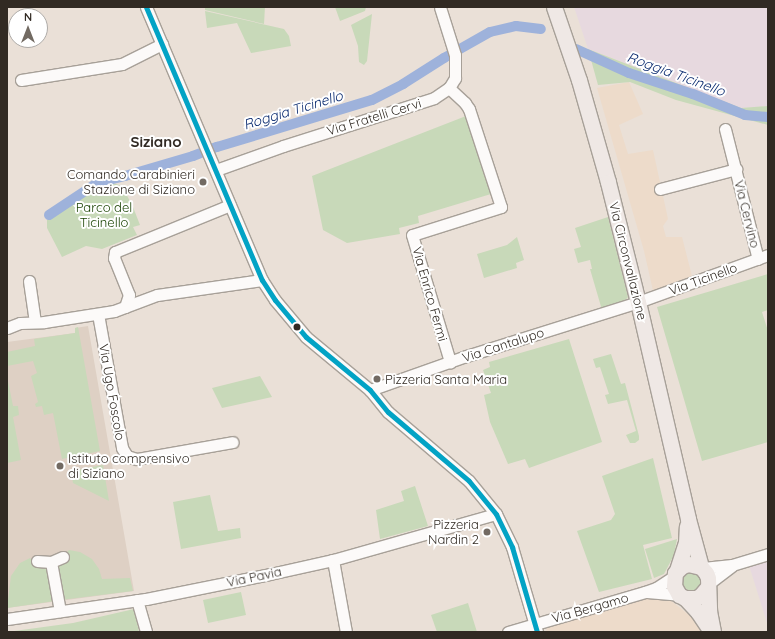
<!DOCTYPE html>
<style>
body{margin:0}
#map{position:relative;width:775px;height:639px;overflow:hidden;background:#eae0d7;font-family:Quicksand,sans-serif}
div>[style]{position:absolute}
[style*='--x']{left:calc(var(--x)*1px);top:calc(var(--y)*1px);width:calc(var(--w)*1px);rotate:calc(var(--a)*1deg)}
.built>*{inset:0;background:#eddbca}
.industrial>*{inset:0;background:#e7d9df}
.education>*{inset:0;background:#ded0c4}
.green>*{inset:0;background:#c8d9b9}
.round{border-radius:50%}
.canal>*{height:10px;margin:-5px;padding:0 5px;transform-origin:5px;border-radius:5px;background:#9eb2db}
.roads{filter:drop-shadow(1px 0 #a7a098) drop-shadow(-1px 0 #a7a098) drop-shadow(0 1px #a7a098) drop-shadow(0 -1px #a7a098)}
.minor>*{height:11px;margin:-5.5px;padding:0 5.5px;transform-origin:5.5px;border-radius:5.5px;background:#fcfaf9}
.major>*{height:15px;margin:-7.5px;padding:0 7.5px;transform-origin:7.5px;border-radius:7.5px;background:#efe8e5}
.bus-1>*{height:5px;margin:-2.5px;padding:0 2.5px;transform-origin:2.5px;border-radius:2.5px;background:#02a3c5}
.dots>*{width:11px;height:11px;translate:-50% -50%;box-sizing:border-box;border:2px solid #fff;border-radius:50%}
span{translate:-50% -50%;white-space:nowrap;text-align:center;line-height:1.15;-webkit-text-stroke:4px #fff;paint-order:stroke}
.street-label{font-size:13px;color:#312a23}
.poi-label{font-size:13px;color:#312a23}
.right{translate:-100% -50%;text-align:right}
.left{translate:0 -50%;text-align:left}
.park-label{font-size:13px;color:#184201}
.water-label{font-size:14px;color:#05266c;font-style:italic}
.quarter-label{font-size:15px;color:#312a23;font-weight:700}
.frame{position:absolute;inset:0;border:8px solid #312a23;pointer-events:none}
.north{position:absolute;left:8px;top:8px;width:40px;height:40px;box-sizing:border-box;background:#fff;border:1px solid #adaaa7;border-radius:50%;rotate:0deg;font-size:11px;font-weight:700;line-height:16px;text-align:center;color:#312a23}
.north::after{content:'';display:block;margin:auto;width:14px;height:18px;background:#726a62;clip-path:polygon(50% 0,100% 100%,50% 72%,0 100%)}
</style>
<div id="map">
<div class="built">
<i style="clip-path:polygon(629px 82px,643px 114px,619px 125px,628px 154px,653px 150px,668px 219px,663px 226px,666px 237px,682px 237px,692px 276px,689px 282px,654px 295px,644px 251px,597px 88px)"></i>
<i style="clip-path:polygon(651px 598px,670px 600px,698px 622px,701px 632px,546px 632px,547px 627px,620px 605px)"></i>
</div>
<div class="industrial">
<i style="clip-path:polygon(574px 7px,768px 7px,768px 106px,742px 108px,588px 49px)"></i>
<i style="clip-path:polygon(768px 549px,768px 626px,746px 556px)"></i>
</div>
<div class="education">
<i style="clip-path:polygon(88px 326px,134px 591px,7px 608px,7px 342px,75px 333px,75px 328px)"></i>
</div>
<div class="green">
<i style="clip-path:polygon(205px 7px,265px 7px,264px 24px,205px 10px)"></i>
<i style="clip-path:polygon(335px 7px,366px 7px,365px 11px,340px 21px)"></i>
<i style="clip-path:polygon(205px 11px,284px 29px,289px 36px,291px 46px,251px 53px,237px 23px,207px 28px)"></i>
<i style="clip-path:polygon(372px 14px,367px 61px,364px 65px,359px 62px,358px 46px,351px 25px)"></i>
<i style="clip-path:polygon(588px 49px,741px 108px,768px 106px,768px 125px,676px 100px,630px 82px,598px 85px)"></i>
<i style="clip-path:polygon(466px 116px,491px 194px,418px 216px,419px 223px,399px 228px,400px 234px,347px 243px,323px 230px,312px 176px)"></i>
<i style="clip-path:polygon(113px 183px,122px 186px,133px 207px,140px 225px,133px 227px,137px 235px,102px 249px,86px 246px,62px 257px,47px 228px,47px 220px,88px 188px)"></i>
<i style="clip-path:polygon(608px 217px,628px 297px,623px 303px,602px 310px,590px 269px,592px 269px,590px 260px,578px 263px,574px 249px,581px 247px,575px 228px)"></i>
<i style="clip-path:polygon(517px 237px,524px 260px,516px 263px,517px 268px,484px 278px,477px 254px,507px 245px)"></i>
<i style="clip-path:polygon(768px 274px,768px 310px,762px 312px,768px 331px,768px 442px,702px 461px,657px 307px)"></i>
<i style="clip-path:polygon(78px 327px,100px 451px,62px 459px,53px 413px,44px 415px,42px 406px,36px 407px,35px 404px,38px 402px,31px 376px,37px 373px,33px 361px,7px 366px,7px 352px,35px 346px,34px 339px,75px 333px,75px 328px)"></i>
<i style="clip-path:polygon(569px 339px,602px 442px,529px 468px,525px 459px,508px 464px,490px 422px,484px 395px,491px 393px,483px 370px,490px 367px,489px 362px)"></i>
<i style="clip-path:polygon(611px 354px,621px 384px,625px 383px,639px 436px,639px 440px,635px 443px,630px 443px,626px 435px,636px 431px,627px 400px,608px 404px,605px 395px,609px 394px,600px 367px,596px 368px,593px 359px)"></i>
<i style="clip-path:polygon(260px 376px,272px 397px,222px 408px,212px 388px)"></i>
<i style="clip-path:polygon(8px 381px,13px 406px,18px 406px,19px 415px,13px 417px,21px 460px,7px 463px)"></i>
<i style="clip-path:polygon(653px 458px,672px 538px,643px 545px,652px 579px,599px 592px,577px 531px,611px 520px,615px 514px,602px 476px)"></i>
<i style="clip-path:polygon(103px 465px,109px 501px,73px 483px,71px 471px)"></i>
<i style="clip-path:polygon(415px 486px,428px 526px,380px 539px,376px 510px,404px 501px,401px 491px)"></i>
<i style="clip-path:polygon(210px 495px,218px 531px,240px 528px,241px 538px,181px 549px,173px 502px)"></i>
<i style="clip-path:polygon(677px 539px,674px 555px,664px 574px,654px 578px,645px 549px)"></i>
<i style="clip-path:polygon(69px 550px,80px 552px,92px 559px,99px 569px,102px 579px,130px 578px,133px 591px,61px 600px,54px 566px)"></i>
<i style="clip-path:polygon(30px 558px,34px 564px,47px 567px,55px 601px,7px 608px,11px 576px,20px 563px)"></i>
<i class="round" style="left:682px;top:571px;width:20px;height:20px"></i>
<i style="clip-path:polygon(241px 592px,246px 615px,208px 623px,203px 600px)"></i>
<i style="clip-path:polygon(468px 603px,477px 632px,437px 632px,431px 615px)"></i>
<i style="clip-path:polygon(134px 609px,139px 632px,7px 632px,73px 623px)"></i>
</div>
<div class="canal">
<i style="--x:576;--y:49;--w:58;--a:24.4"></i>
<i style="--x:629;--y:73;--w:67;--a:18.2"></i>
<i style="--x:693;--y:94;--w:56;--a:22"></i>
<i style="--x:745;--y:115;--w:23;--a:5"></i>
<i style="--x:49;--y:215;--w:58;--a:-33.7"></i>
<i style="--x:97;--y:183;--w:29;--a:-14"></i>
<i style="--x:125;--y:176;--w:71;--a:-16.4"></i>
<i style="--x:193;--y:156;--w:26;--a:-21"></i>
<i style="--x:217;--y:147;--w:162;--a:-16.9"></i>
<i style="--x:372;--y:100;--w:35;--a:-27"></i>
<i style="--x:403;--y:84;--w:49;--a:-32.4"></i>
<i style="--x:444;--y:58;--w:53;--a:-29.5"></i>
<i style="--x:490;--y:32;--w:27;--a:-13"></i>
<i style="--x:516;--y:26;--w:25;--a:7"></i>
</div>
<div class="roads">
<div class="minor">
<i style="--x:146;--y:7;--w:297;--a:67"></i>
<i style="--x:262;--y:280;--w:24;--a:57"></i>
<i style="--x:275;--y:300;--w:48;--a:50"></i>
<i style="--x:306;--y:337;--w:83;--a:39.6"></i>
<i style="--x:370;--y:390;--w:28;--a:51"></i>
<i style="--x:388;--y:412;--w:106;--a:40.4"></i>
<i style="--x:469;--y:481;--w:43;--a:50.7"></i>
<i style="--x:496;--y:514;--w:37;--a:64"></i>
<i style="--x:512;--y:547;--w:89;--a:73.6"></i>
<i style="--x:21;--y:80;--w:102;--a:-9"></i>
<i style="--x:122;--y:64;--w:45;--a:-26.6"></i>
<i style="--x:449;--y:88;--w:22;--a:43"></i>
<i style="--x:465;--y:103;--w:7;--a:56"></i>
<i style="--x:469;--y:109;--w:103;--a:71.9"></i>
<i style="--x:501;--y:207;--w:93;--a:162.5"></i>
<i style="--x:412;--y:235;--w:133;--a:73.3"></i>
<i style="--x:725;--y:129;--w:134;--a:75.8"></i>
<i style="--x:216;--y:170;--w:71;--a:-19.7"></i>
<i style="--x:283;--y:146;--w:158;--a:-17.6"></i>
<i style="--x:434;--y:98;--w:18;--a:-34"></i>
<i style="--x:449;--y:88;--w:12;--a:-59"></i>
<i style="--x:455;--y:78;--w:23;--a:-90"></i>
<i style="--x:455;--y:55;--w:50;--a:-107.4"></i>
<i style="--x:660;--y:189;--w:79;--a:-14.7"></i>
<i style="--x:29;--y:281;--w:41;--a:81.7"></i>
<i style="--x:125;--y:307;--w:13;--a:-72"></i>
<i style="--x:129;--y:295;--w:40;--a:-112"></i>
<i style="--x:114;--y:258;--w:6;--a:-81"></i>
<i style="--x:115;--y:252;--w:124;--a:-22.2"></i>
<i style="--x:98;--y:314;--w:136;--a:79.8"></i>
<i style="--x:122;--y:448;--w:9;--a:58"></i>
<i style="--x:127;--y:456;--w:10;--a:17"></i>
<i style="--x:137;--y:459;--w:97;--a:-10"></i>
<i style="--x:7;--y:328;--w:14;--a:-21"></i>
<i style="--x:20;--y:323;--w:24;--a:-2"></i>
<i style="--x:44;--y:322;--w:71;--a:-8.9"></i>
<i style="--x:114;--y:311;--w:46;--a:-20.4"></i>
<i style="--x:157;--y:295;--w:106;--a:-8.1"></i>
<i style="--x:370;--y:390;--w:102;--a:-19.5"></i>
<i style="--x:466;--y:356;--w:180;--a:-17.4"></i>
<i style="--x:638;--y:302;--w:138;--a:-19.9"></i>
<i style="--x:333;--y:560;--w:73;--a:79.8"></i>
<i style="--x:37;--y:561;--w:14;--a:4"></i>
<i style="--x:51;--y:562;--w:13;--a:-23"></i>
<i style="--x:51;--y:562;--w:50;--a:79.6"></i>
<i style="--x:703;--y:568;--w:29;--a:-6"></i>
<i style="--x:732;--y:565;--w:38;--a:-17"></i>
<i style="--x:708;--y:584;--w:30;--a:-37"></i>
<i style="--x:647;--y:592;--w:32;--a:5"></i>
<i style="--x:137;--y:600;--w:33;--a:74"></i>
<i style="--x:7;--y:619;--w:140;--a:-8.2"></i>
<i style="--x:146;--y:599;--w:126;--a:-11.4"></i>
<i style="--x:270;--y:574;--w:65;--a:-12.5"></i>
<i style="--x:333;--y:560;--w:169;--a:-15.8"></i>
<i style="--x:508;--y:632;--w:143;--a:-16.3"></i>
<i style="--x:645;--y:592;--w:12;--a:-20"></i>
<i style="--x:656;--y:588;--w:20;--a:-33"></i>
</div>
<div class="major">
<i style="--x:554;--y:7;--w:77;--a:71.1"></i>
<i style="--x:579;--y:80;--w:106;--a:74.1"></i>
<i style="--x:608;--y:182;--w:124;--a:76"></i>
<i style="--x:638;--y:302;--w:223;--a:77"></i>
<i style="--x:688;--y:519;--w:50;--a:74.8"></i>
<i style="--x:677;--y:570;--w:28;--a:-72"></i>
<i style="--x:686;--y:543;--w:17;--a:-87"></i>
<i style="--x:707;--y:588;--w:11;--a:131"></i>
<i style="--x:700;--y:596;--w:4;--a:153"></i>
<i style="--x:696;--y:598;--w:11;--a:180"></i>
<i style="--x:685;--y:598;--w:7;--a:-153"></i>
<i style="--x:679;--y:595;--w:10;--a:-119"></i>
<i style="--x:674;--y:586;--w:13;--a:-86"></i>
<i style="--x:675;--y:573;--w:10;--a:-45"></i>
<i style="--x:682;--y:566;--w:6;--a:-18"></i>
<i style="--x:688;--y:564;--w:13;--a:13"></i>
<i style="--x:701;--y:567;--w:8;--a:50"></i>
<i style="--x:706;--y:573;--w:5;--a:68"></i>
<i style="--x:708;--y:578;--w:33;--a:88"></i>
<i style="--x:709;--y:611;--w:21;--a:79"></i>
<i style="--x:685;--y:598;--w:19;--a:47"></i>
<i style="--x:698;--y:612;--w:22;--a:56"></i>
</div>
</div>
<div class="bus-1">
<i style="--x:146;--y:7;--w:297;--a:67"></i>
<i style="--x:262;--y:280;--w:24;--a:57"></i>
<i style="--x:275;--y:300;--w:48;--a:50"></i>
<i style="--x:306;--y:337;--w:83;--a:39.6"></i>
<i style="--x:370;--y:390;--w:28;--a:51"></i>
<i style="--x:388;--y:412;--w:106;--a:40.4"></i>
<i style="--x:469;--y:481;--w:43;--a:50.7"></i>
<i style="--x:496;--y:514;--w:37;--a:64"></i>
<i style="--x:512;--y:547;--w:89;--a:73.6"></i>
</div>
<div class="dots">
<i style="left:203px;top:182px;background:#726a62"></i>
<i style="left:297px;top:327px;background:#312a23"></i>
<i style="left:377px;top:379px;background:#726a62"></i>
<i style="left:60px;top:466px;background:#726a62"></i>
<i style="left:487px;top:532px;background:#726a62"></i>
</div>
<div class="street-label">
<span style="left:374px;top:117px;rotate:-17deg">Via Fratelli Cervi</span>
<span style="left:747px;top:214px;rotate:76deg">Via Cervino</span>
<span style="left:628px;top:261px;rotate:76deg">Via Circonvallazione</span>
<span style="left:703px;top:279px;rotate:-20deg">Via Ticinello</span>
<span style="left:430px;top:294px;rotate:74deg">Via Enrico Fermi</span>
<span style="left:503px;top:345px;rotate:-18deg">Via Cantalupo</span>
<span style="left:112px;top:392px;rotate:80deg">Via Ugo Foscolo</span>
<span style="left:254px;top:577px;rotate:-12deg">Via Pavia</span>
<span style="left:590px;top:608px;rotate:-16deg">Via Bergamo</span>
</div>
<div class="poi-label">
<span class="right" style="left:195px;top:182px">Comando Carabinieri<br>Stazione di Siziano</span>
<span class="left" style="left:385px;top:379px">Pizzeria Santa Maria</span>
<span class="left" style="left:68px;top:466px">Istituto comprensivo<br>di Siziano</span>
<span class="right" style="left:479px;top:532px">Pizzeria<br>Nardin 2</span>
</div>
<div class="park-label">
<span style="left:104px;top:215px">Parco del<br>Ticinello</span>
</div>
<div class="water-label">
<span style="left:676px;top:74px;rotate:20deg">Roggia Ticinello</span>
<span style="left:293px;top:110px;rotate:-17deg">Roggia Ticinello</span>
</div>
<div class="quarter-label">
<span style="left:156px;top:142px">Siziano</span>
</div>
<div class="frame"></div>
<div class="north">N</div>
</div>
